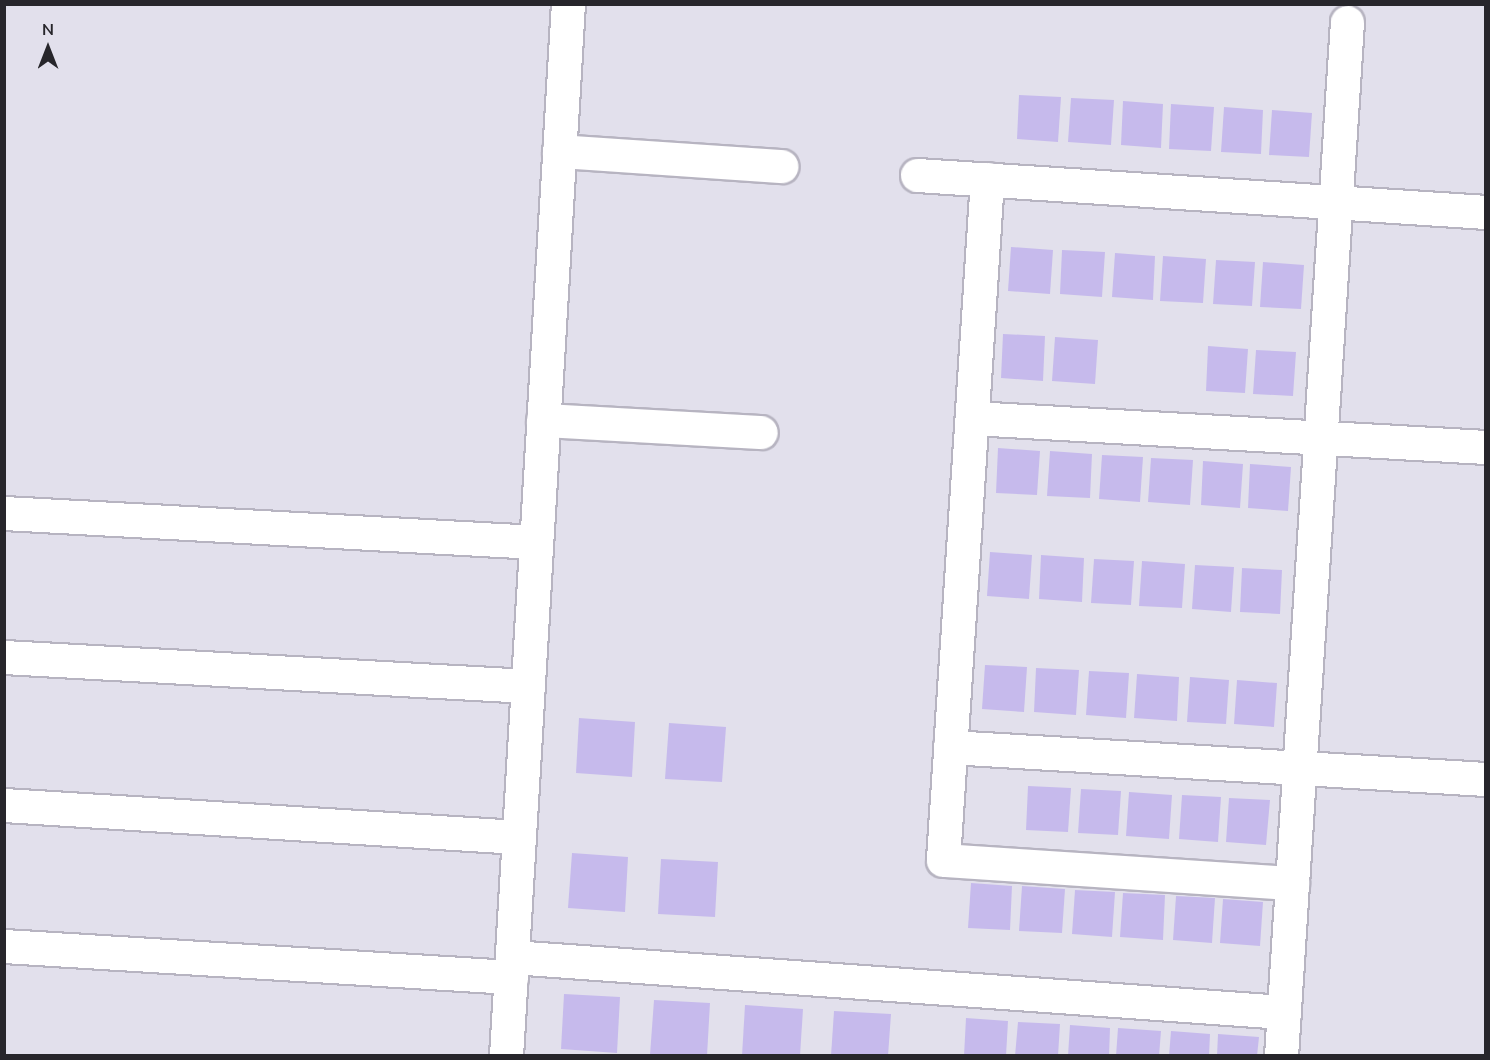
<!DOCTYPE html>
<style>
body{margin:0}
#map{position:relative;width:1490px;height:1060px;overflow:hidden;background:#e2e0ec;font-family:"Nunito Sans",sans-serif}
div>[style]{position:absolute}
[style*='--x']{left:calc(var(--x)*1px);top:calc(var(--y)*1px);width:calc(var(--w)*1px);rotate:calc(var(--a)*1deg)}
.building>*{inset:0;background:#c6baec}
.roads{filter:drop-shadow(2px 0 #b7b4c1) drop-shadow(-2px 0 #b7b4c1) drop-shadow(0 2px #b7b4c1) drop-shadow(0 -2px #b7b4c1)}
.minor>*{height:33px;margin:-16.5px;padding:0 16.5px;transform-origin:16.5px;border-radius:16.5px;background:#fff}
span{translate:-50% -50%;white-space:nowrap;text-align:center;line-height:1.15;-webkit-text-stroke:4.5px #e2e0ec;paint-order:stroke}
.frame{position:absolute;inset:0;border:6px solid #27262b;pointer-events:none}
.north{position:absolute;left:18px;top:18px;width:60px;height:60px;-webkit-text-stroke:4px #e2e0ec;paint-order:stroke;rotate:0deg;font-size:16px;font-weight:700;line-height:24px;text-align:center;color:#27262b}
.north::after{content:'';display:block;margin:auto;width:21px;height:27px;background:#27262b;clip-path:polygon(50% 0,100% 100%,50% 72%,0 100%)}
</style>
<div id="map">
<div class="building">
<i style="clip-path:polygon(1019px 95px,1061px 97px,1058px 142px,1017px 139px)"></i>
<i style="clip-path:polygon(1071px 98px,1114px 100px,1111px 145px,1068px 142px)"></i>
<i style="clip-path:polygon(1123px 101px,1163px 104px,1161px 148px,1121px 145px)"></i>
<i style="clip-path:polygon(1171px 104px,1214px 107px,1211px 151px,1169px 149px)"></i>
<i style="clip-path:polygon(1224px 107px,1263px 110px,1261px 154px,1221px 152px)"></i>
<i style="clip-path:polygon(1272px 110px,1312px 113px,1309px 157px,1269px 155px)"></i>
<i style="clip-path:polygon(1011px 247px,1053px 250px,1050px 294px,1008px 291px)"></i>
<i style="clip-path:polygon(1062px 250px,1105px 252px,1102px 297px,1060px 294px)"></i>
<i style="clip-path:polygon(1115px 253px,1155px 256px,1153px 300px,1112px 297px)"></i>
<i style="clip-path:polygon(1163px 256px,1206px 259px,1203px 303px,1160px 301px)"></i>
<i style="clip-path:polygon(1216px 260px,1255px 262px,1252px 306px,1213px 304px)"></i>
<i style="clip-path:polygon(1263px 262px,1304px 265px,1301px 309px,1260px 307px)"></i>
<i style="clip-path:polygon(1003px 334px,1045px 336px,1043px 381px,1001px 378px)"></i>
<i style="clip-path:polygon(1055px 337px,1098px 340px,1095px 384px,1052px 381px)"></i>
<i style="clip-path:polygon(1208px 346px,1248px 349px,1245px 393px,1206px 391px)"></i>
<i style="clip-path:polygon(1256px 350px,1296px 352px,1293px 396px,1253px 394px)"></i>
<i style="clip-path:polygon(998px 448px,1040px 451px,1037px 495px,996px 493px)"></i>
<i style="clip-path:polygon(1050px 451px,1092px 454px,1090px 498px,1047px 496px)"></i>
<i style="clip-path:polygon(1102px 455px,1143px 457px,1140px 502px,1099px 499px)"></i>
<i style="clip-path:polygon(1151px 458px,1193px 460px,1190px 505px,1148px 502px)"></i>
<i style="clip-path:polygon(1203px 461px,1243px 464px,1240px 508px,1201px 505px)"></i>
<i style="clip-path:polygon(1250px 464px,1291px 467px,1288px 511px,1248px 508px)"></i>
<i style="clip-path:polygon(990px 552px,1032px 555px,1029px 599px,987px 596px)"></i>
<i style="clip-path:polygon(1041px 555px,1084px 558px,1082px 602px,1039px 599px)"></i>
<i style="clip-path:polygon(1094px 559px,1134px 561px,1131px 605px,1091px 603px)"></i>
<i style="clip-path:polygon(1142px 561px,1185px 564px,1182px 608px,1139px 606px)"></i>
<i style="clip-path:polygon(1195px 565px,1234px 567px,1231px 612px,1192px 609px)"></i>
<i style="clip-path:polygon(1242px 568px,1282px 570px,1280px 614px,1240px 612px)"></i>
<i style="clip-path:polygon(985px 665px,1027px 667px,1024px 712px,982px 709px)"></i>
<i style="clip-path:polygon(1036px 668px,1079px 670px,1076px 715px,1034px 712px)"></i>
<i style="clip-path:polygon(1089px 671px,1129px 673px,1126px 718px,1086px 715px)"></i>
<i style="clip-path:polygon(1137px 674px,1179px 677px,1177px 721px,1134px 718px)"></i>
<i style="clip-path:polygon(1190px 677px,1229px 680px,1226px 724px,1187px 722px)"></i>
<i style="clip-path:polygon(1237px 680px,1277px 683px,1274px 727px,1234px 724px)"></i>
<i style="clip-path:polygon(579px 718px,635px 722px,632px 777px,576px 773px)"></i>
<i style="clip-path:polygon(669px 723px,726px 727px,722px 782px,665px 779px)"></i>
<i style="clip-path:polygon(1028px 786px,1071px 788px,1068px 832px,1026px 830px)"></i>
<i style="clip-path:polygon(1081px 789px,1121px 791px,1118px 835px,1078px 833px)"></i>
<i style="clip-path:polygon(1129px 792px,1172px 795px,1169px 839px,1126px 836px)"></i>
<i style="clip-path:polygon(1182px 795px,1221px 797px,1218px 842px,1179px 839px)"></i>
<i style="clip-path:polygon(1229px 798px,1270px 800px,1266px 845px,1226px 842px)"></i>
<i style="clip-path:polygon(572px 853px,628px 857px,625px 912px,568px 908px)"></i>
<i style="clip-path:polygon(661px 859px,718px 862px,715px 917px,658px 914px)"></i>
<i style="clip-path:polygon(971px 883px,1012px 886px,1010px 930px,968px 928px)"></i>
<i style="clip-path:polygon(1022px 886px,1065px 889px,1062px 933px,1019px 931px)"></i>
<i style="clip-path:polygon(1075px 890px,1115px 892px,1112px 937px,1072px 934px)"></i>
<i style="clip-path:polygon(1123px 893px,1165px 895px,1163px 940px,1120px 937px)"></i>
<i style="clip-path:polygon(1176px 896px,1215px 898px,1212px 943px,1173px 940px)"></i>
<i style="clip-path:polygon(1223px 899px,1263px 902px,1260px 946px,1220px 943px)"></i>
<i style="clip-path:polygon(564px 994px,620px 997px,617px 1053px,561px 1049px)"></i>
<i style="clip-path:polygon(654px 1000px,710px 1003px,707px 1056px,650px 1055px)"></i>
<i style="clip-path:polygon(745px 1005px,803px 1009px,800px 1056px,742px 1056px)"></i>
<i style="clip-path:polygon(834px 1011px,891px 1014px,888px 1056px,831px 1056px)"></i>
<i style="clip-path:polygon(966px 1018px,1008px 1021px,1006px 1056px,964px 1056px)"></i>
<i style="clip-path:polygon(1018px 1022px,1060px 1024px,1058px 1056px,1015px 1056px)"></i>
<i style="clip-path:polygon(1070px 1025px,1110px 1028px,1109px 1056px,1068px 1056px)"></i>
<i style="clip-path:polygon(1118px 1028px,1161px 1031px,1159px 1056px,1116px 1056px)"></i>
<i style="clip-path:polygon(1171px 1031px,1210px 1034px,1209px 1056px,1169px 1056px)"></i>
<i style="clip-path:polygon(1218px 1034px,1259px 1037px,1257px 1056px,1217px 1056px)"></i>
</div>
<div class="roads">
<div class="minor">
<i style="--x:559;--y:151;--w:223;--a:3.9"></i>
<i style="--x:917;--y:175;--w:570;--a:3.72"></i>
<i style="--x:987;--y:179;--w:682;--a:93.7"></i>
<i style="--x:943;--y:860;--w:350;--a:3.8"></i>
<i style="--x:972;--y:418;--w:515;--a:3.23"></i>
<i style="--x:543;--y:420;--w:218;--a:3.2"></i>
<i style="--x:4;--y:513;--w:533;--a:3.12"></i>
<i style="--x:4;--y:657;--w:525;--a:3.17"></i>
<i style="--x:950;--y:747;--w:537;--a:3.42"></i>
<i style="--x:4;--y:805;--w:516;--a:3.56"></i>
<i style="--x:4;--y:946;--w:508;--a:3.5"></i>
<i style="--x:512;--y:957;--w:774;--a:4.08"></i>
<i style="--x:506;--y:1056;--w:1054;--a:-86.63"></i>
<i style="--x:1281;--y:1056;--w:1036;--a:-86.35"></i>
</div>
</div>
<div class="frame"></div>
<div class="north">N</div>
</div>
